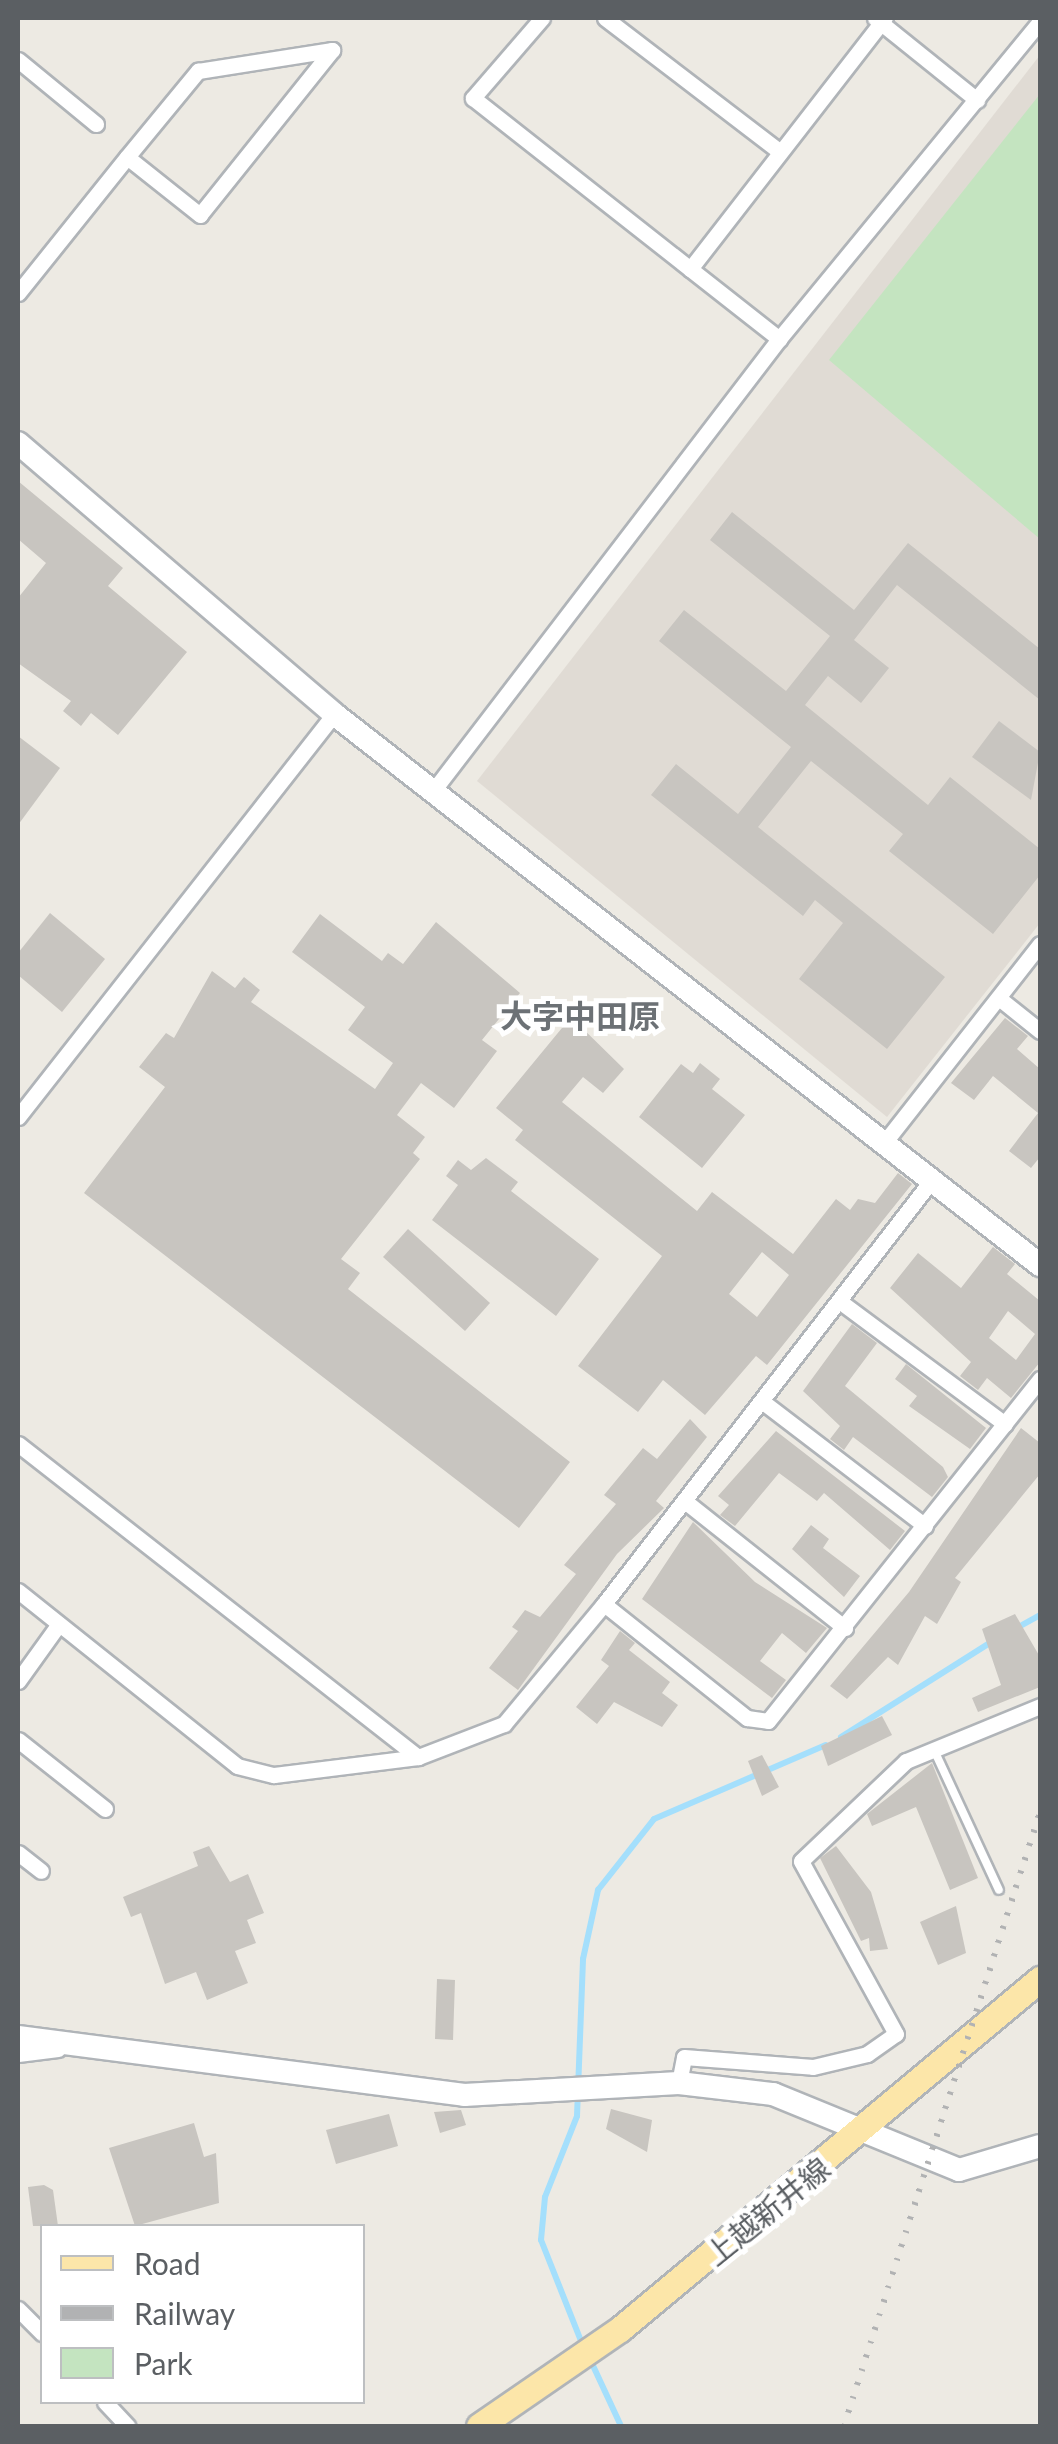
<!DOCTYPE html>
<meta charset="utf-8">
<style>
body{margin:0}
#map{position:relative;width:1058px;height:2444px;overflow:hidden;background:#edeae3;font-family:Lato,"Noto Sans JP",sans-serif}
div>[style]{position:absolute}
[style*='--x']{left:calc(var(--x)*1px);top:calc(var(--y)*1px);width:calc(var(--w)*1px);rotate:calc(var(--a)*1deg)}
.education>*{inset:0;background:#e0dbd4}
.green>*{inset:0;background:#c4e4c0}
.stream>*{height:6px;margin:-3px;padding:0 3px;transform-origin:3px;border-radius:3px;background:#a4dffc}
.building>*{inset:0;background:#c8c5c0}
.roads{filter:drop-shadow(2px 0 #b0b4b8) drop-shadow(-2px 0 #b0b4b8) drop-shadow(0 2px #b0b4b8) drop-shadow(0 -2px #b0b4b8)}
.lane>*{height:8px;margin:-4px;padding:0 4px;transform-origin:4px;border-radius:4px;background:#fff}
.street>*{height:15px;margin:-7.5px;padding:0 7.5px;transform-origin:7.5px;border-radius:7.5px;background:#fff}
.secondary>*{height:22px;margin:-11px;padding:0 11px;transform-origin:11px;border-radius:11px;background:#fff}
.primary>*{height:25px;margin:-12.5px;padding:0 12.5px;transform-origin:12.5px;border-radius:12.5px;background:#fce6a9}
.rail>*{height:6px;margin-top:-3px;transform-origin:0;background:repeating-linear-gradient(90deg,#b1b2b3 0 2.5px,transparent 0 14.5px)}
span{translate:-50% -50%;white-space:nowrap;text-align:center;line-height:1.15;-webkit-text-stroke:10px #fff;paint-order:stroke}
.street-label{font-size:30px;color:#5b5f63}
.neighbourhood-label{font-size:32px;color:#6c7175;font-weight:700}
.frame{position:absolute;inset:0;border:20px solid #5b5f63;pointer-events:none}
.legend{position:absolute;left:40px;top:2224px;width:325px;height:180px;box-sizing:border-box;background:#fff;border:2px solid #bdbfc1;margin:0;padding:12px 18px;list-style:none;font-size:30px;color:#5b5f63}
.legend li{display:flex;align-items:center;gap:20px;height:50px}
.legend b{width:50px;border:2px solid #bdbfc1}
</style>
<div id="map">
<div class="education">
<i style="clip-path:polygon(1040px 55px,1040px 923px,887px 1117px,477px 781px)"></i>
</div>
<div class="green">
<i style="clip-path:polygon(1040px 94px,1040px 539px,829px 360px)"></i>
</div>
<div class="stream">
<i style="--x:1015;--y:1629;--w:29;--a:-29"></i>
<i style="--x:841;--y:1737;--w:178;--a:-32.3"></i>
<i style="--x:583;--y:2346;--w:114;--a:-111.6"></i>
<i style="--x:541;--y:2240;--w:43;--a:-84.7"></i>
<i style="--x:545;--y:2197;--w:87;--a:-68.4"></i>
<i style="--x:577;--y:2116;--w:157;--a:-87.8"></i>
<i style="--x:583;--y:1959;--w:71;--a:-77.7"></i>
<i style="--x:598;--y:1890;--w:90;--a:-51.7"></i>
<i style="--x:654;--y:1819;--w:187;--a:-23.3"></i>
<i style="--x:589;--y:2357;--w:76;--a:65.1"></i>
</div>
<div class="building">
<i style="clip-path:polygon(18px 481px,123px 568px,108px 586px,187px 652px,118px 735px,91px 713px,81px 726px,63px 711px,71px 701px,18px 663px,18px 598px,46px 563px,18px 539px)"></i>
<i style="clip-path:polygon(732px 512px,854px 610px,908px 543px,1040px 649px,1040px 700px,897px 585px,854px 640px,889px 668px,861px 703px,828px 676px,805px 705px,928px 805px,950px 777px,1040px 849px,1040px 875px,993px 934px,889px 851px,903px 834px,811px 761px,758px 827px,945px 977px,887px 1049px,799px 979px,843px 923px,815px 900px,803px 916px,651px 795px,676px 764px,738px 814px,791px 747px,659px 641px,684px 610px,786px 691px,830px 636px,710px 540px)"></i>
<i style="clip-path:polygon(999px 721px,1040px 752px,1031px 800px,972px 757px)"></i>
<i style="clip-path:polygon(18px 736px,60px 768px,18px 825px)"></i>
<i style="clip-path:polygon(50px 913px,105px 959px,62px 1012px,18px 975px,18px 953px)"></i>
<i style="clip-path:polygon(320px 914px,382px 961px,388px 953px,403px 964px,436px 922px,520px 993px,482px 1040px,497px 1051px,454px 1108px,421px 1083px,397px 1115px,425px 1137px,413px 1153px,420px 1159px,341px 1259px,360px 1273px,348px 1289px,570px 1462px,519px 1528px,84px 1193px,165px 1087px,139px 1067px,166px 1033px,174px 1038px,212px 971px,235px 988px,244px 977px,260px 990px,251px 1002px,375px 1089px,393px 1063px,348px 1030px,365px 1007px,292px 952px)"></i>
<i style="clip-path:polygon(evenodd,571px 1017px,624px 1069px,603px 1093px,583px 1077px,562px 1102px,697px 1211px,712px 1192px,793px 1254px,836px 1199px,850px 1210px,858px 1199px,875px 1203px,898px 1173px,912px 1184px,767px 1365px,756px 1356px,705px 1415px,663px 1380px,638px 1412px,578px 1366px,662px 1256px,515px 1140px,523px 1130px,496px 1108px,571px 1017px,762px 1252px,789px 1275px,757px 1317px,729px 1294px,762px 1252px)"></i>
<i style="clip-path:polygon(1005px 1018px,1028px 1036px,1017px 1049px,1040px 1069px,1040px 1157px,1031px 1168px,1009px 1151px,1038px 1113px,993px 1076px,974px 1100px,951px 1083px)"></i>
<i style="clip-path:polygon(700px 1063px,720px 1079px,712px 1089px,745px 1115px,702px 1168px,639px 1117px,681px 1064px,693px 1073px)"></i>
<i style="clip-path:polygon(486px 1158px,518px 1182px,511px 1191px,599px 1259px,556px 1316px,432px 1220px,458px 1185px,446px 1176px,458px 1160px,471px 1170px)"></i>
<i style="clip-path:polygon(408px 1229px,490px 1303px,465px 1331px,383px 1257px)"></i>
<i style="clip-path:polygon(evenodd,993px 1247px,1015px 1264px,1007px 1274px,1040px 1301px,1040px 1362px,1011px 1398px,987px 1378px,978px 1390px,960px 1376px,971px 1362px,890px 1288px,918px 1253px,961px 1288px,993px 1247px,1008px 1311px,1035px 1334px,1016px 1360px,989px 1338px,1008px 1311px)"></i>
<i style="clip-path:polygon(852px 1324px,877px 1343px,845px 1386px,943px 1467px,948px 1477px,932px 1497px,853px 1437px,844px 1450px,830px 1439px,840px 1426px,803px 1391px)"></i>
<i style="clip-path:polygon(906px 1364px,986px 1428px,970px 1449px,909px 1406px,917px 1396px,895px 1379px)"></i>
<i style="clip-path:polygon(690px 1419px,707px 1437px,656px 1501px,664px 1508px,617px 1554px,518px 1690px,489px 1668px,518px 1631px,512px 1627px,525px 1610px,540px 1617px,576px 1574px,564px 1565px,616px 1504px,604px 1495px,643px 1448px,657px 1459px)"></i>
<i style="clip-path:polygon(1021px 1428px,1040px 1443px,1040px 1474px,955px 1578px,961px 1582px,937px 1624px,925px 1616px,898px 1665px,888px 1657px,847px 1699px,830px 1686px,909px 1592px)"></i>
<i style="clip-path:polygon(776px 1431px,905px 1531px,890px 1550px,824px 1493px,817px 1501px,779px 1473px,735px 1526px,720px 1515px,729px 1505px,718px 1496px)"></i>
<i style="clip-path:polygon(693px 1522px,755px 1582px,827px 1628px,806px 1653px,782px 1633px,760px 1661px,786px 1680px,772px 1698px,642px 1599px)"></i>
<i style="clip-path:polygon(811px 1525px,829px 1539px,823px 1548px,860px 1576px,844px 1597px,792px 1549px)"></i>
<i style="clip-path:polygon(1015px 1614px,1040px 1657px,1040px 1687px,978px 1712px,972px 1698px,1001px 1685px,982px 1629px)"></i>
<i style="clip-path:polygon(620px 1631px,635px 1643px,629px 1650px,670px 1682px,662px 1693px,678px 1705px,662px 1727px,614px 1702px,597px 1724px,576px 1707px,609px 1666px,601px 1660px)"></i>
<i style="clip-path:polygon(882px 1716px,892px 1735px,828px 1766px,821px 1746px)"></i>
<i style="clip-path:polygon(762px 1755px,779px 1787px,762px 1796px,748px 1761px)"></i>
<i style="clip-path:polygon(932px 1763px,978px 1878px,950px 1890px,916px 1807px,872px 1826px,867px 1814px)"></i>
<i style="clip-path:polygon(209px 1846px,230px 1882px,248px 1874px,264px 1913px,247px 1920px,256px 1943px,235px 1951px,248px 1983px,207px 2000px,196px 1972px,165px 1984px,141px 1913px,131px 1917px,123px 1897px,198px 1866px,193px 1852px)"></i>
<i style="clip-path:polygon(836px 1846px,871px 1892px,888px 1949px,870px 1951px,869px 1938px,861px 1941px,820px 1858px)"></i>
<i style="clip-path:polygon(956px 1906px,966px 1953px,938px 1965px,920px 1922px)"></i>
<i style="clip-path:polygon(437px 1979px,455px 1980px,453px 2040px,435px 2039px)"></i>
<i style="clip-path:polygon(611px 2109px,652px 2120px,647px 2152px,606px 2129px)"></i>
<i style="clip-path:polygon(461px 2110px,466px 2125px,440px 2133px,434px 2112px)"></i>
<i style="clip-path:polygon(389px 2114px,398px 2146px,336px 2164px,326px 2130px)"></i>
<i style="clip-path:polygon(194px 2123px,204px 2157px,216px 2153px,219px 2203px,135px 2226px,109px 2148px)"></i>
<i style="clip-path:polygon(44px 2185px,53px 2190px,58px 2226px,33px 2226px,28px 2187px)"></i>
</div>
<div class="roads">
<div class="lane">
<i style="--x:934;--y:1750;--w:154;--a:65.1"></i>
</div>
<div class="street">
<i style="--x:542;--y:18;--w:106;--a:130.8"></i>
<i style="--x:473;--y:98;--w:390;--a:38.2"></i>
<i style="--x:605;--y:18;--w:219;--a:37.4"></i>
<i style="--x:875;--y:18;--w:131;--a:38.8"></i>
<i style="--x:18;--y:60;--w:101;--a:39.4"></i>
<i style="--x:690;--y:269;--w:318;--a:-52.2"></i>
<i style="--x:18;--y:293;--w:174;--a:-51.3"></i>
<i style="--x:127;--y:157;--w:112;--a:-50.5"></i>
<i style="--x:198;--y:71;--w:136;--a:-8.9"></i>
<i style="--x:332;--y:50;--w:211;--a:128.7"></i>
<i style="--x:200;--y:215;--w:93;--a:-141.5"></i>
<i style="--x:433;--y:791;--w:569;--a:-52.57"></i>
<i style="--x:779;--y:339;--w:411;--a:-50.6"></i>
<i style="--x:1000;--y:999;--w:51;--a:38.7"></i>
<i style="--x:18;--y:1117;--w:512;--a:-51.9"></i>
<i style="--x:884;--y:1143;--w:253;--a:-51.9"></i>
<i style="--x:931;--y:1181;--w:535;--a:127.71"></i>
<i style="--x:604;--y:1604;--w:183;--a:38.6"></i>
<i style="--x:747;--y:1718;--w:21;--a:8"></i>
<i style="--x:768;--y:1721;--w:437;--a:-51.5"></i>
<i style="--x:842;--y:1303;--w:203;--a:36.6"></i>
<i style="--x:763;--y:1402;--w:204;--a:37.4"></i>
<i style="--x:18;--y:1444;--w:508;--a:38.04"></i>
<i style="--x:686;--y:1502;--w:203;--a:38.4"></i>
<i style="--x:18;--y:1591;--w:280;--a:38.6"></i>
<i style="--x:237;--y:1766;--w:38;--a:14"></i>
<i style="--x:274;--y:1775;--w:145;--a:-7.1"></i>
<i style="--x:418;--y:1757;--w:92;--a:-21"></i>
<i style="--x:504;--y:1724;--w:156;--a:-50.2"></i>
<i style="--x:18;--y:1681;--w:70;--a:-54.3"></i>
<i style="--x:18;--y:1740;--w:111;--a:38.4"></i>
<i style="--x:18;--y:1853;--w:29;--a:38"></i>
<i style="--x:18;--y:2054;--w:40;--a:-7.1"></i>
<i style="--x:679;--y:2083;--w:26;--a:-79"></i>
<i style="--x:684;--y:2057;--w:129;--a:4.4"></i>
<i style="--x:813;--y:2067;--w:56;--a:-13.5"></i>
<i style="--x:867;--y:2054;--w:35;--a:-35"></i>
<i style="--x:896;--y:2034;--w:197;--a:-118.8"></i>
<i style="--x:801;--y:1861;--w:145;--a:-43.6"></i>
<i style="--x:906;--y:1761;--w:145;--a:-22.3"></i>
<i style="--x:18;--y:2309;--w:34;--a:45"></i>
<i style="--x:105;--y:2402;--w:33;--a:47"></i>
</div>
<div class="secondary">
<i style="--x:18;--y:443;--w:416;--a:40.6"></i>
<i style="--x:334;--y:714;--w:896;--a:37.97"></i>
<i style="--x:18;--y:2037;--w:450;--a:7.4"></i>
<i style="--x:464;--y:2095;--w:215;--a:-3.2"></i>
<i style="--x:679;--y:2083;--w:95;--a:6.7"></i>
<i style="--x:773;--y:2094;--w:201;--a:22.2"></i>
<i style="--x:959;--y:2170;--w:84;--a:-16.5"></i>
</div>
<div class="primary">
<i style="--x:479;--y:2426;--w:171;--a:-34.5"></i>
<i style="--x:620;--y:2329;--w:547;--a:-39.81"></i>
</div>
</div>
<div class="rail">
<i style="--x:844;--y:2426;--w:645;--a:-72.3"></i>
</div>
<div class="street-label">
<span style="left:767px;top:2211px;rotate:-39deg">上越新井線</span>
</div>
<div class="neighbourhood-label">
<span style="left:580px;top:1016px">大字中田原</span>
</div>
<div class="frame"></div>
<ul class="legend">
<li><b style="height:12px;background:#fce6a9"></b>Road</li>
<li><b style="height:12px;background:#b1b2b3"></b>Railway</li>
<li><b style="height:28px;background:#c4e4c0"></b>Park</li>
</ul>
</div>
